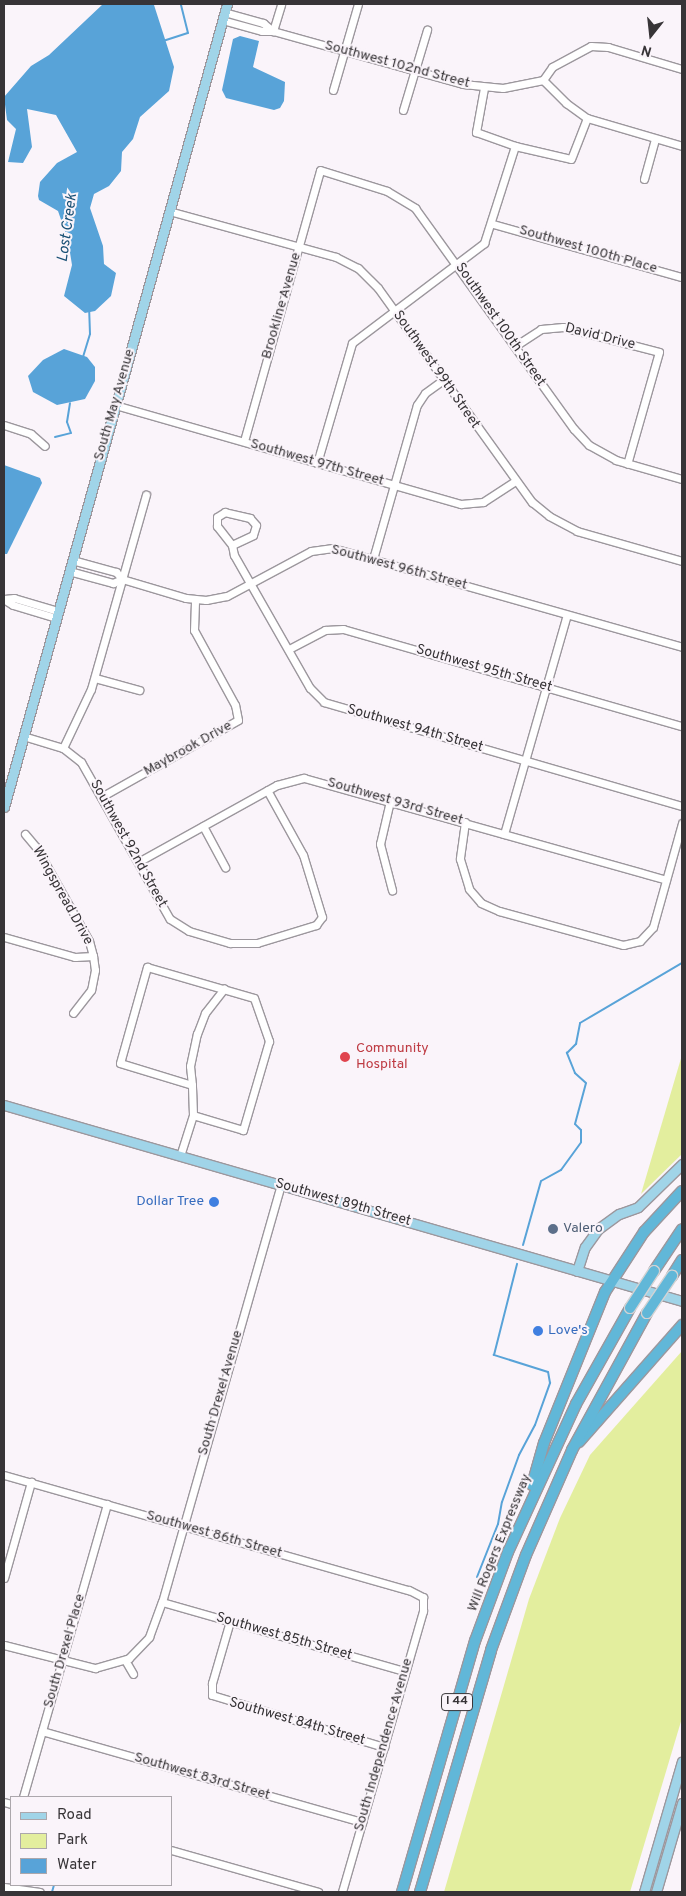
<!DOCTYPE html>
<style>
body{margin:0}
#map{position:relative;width:686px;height:1896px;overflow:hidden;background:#faf4fa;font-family:Overpass,sans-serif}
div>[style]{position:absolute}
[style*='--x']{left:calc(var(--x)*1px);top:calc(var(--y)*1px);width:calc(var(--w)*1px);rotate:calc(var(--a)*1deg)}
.green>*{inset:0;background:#e3ee9e}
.water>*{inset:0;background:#58a3d8}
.stream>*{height:2px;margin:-1px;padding:0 1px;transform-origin:1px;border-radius:1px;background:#58a3d8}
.roads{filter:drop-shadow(1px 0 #9c979d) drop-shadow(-1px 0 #9c979d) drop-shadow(0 1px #9c979d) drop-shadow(0 -1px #9c979d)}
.minor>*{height:7px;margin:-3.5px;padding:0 3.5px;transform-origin:3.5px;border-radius:3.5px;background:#fff}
.major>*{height:9px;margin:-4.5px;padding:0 4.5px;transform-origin:4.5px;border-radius:4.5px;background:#a0d4e8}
.highway>*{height:10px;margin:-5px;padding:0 5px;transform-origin:5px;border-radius:5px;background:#61b7d8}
.bridges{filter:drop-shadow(1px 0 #d3d2d3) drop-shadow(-1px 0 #d3d2d3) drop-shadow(0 1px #d3d2d3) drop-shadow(0 -1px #d3d2d3)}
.highway-bridge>*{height:10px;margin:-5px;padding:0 5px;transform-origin:5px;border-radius:5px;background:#61b7d8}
.dots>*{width:14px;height:14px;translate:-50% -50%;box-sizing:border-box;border:2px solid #faf4fa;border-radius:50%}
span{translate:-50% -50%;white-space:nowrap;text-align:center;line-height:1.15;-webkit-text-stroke:4px #faf4fa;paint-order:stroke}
.shield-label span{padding:1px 4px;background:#faf4fa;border:1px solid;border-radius:4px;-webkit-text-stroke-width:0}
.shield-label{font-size:12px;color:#373437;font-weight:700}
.street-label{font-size:14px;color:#373437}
.health-label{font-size:14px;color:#be3a42}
.left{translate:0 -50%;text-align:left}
.shop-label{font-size:14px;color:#366cbe}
.right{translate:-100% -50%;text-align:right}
.service-label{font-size:14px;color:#4e5e75}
.water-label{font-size:15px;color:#195075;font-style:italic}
.frame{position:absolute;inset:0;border:5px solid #373437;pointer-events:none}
.legend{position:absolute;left:10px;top:1796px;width:162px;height:90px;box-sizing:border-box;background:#faf4fa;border:1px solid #aca7ac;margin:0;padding:6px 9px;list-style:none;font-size:15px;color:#373437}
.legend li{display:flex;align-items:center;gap:10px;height:25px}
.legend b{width:25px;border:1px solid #aca7ac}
.north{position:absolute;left:626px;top:10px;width:50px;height:50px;-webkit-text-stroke:4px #faf4fa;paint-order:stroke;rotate:196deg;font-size:14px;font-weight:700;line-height:20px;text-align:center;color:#373437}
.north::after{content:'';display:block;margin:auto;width:18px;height:22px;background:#373437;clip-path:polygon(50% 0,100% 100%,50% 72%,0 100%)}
</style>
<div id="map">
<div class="green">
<i style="clip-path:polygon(682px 1055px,682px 1154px,641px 1194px)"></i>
<i style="clip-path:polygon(682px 1351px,682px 1718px,630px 1892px,444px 1892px,529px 1599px,560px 1518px,590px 1455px)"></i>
</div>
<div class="water">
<i style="clip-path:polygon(103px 4px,154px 5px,174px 67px,169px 91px,140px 117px,133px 139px,122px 152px,121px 171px,109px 186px,94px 194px,90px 208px,103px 246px,104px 264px,116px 273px,111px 296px,95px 311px,85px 313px,64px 296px,72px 265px,68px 240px,58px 211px,39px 200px,38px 196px,40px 182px,57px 163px,77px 152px,56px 115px,27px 109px,32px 147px,23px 163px,8px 162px,16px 129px,7px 120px,4px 97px,31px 66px,49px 55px)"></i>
<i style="clip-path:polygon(240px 36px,259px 41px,253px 67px,285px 82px,284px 101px,280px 108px,274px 110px,226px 98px,222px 90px,233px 39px)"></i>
<i style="clip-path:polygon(64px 349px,87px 357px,95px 367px,95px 381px,85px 399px,57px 405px,33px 392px,28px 376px,43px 360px)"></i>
<i style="clip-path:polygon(4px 465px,40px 478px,42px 483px,7px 554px,4px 554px)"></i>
</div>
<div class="stream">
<i style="--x:163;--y:41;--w:26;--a:-18"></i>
<i style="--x:188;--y:33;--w:30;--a:-104"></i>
<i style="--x:83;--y:357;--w:24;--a:-73"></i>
<i style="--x:90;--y:334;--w:23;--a:-92"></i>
<i style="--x:55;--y:437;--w:16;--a:-14"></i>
<i style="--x:71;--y:433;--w:12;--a:-110"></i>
<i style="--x:67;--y:422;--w:19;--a:-81"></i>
<i style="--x:523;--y:1245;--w:66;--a:-74.3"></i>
<i style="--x:541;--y:1181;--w:23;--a:-29"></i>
<i style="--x:561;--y:1170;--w:34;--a:-54"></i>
<i style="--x:581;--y:1142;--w:12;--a:-90"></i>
<i style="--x:581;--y:1130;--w:8;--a:-135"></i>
<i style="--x:575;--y:1124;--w:42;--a:-75"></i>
<i style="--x:586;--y:1083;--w:15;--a:-138"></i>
<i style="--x:575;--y:1073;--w:22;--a:-112"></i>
<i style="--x:567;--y:1053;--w:13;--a:-45"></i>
<i style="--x:576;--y:1044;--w:21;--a:-79"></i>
<i style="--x:580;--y:1023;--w:118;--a:-30.5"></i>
<i style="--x:477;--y:1577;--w:57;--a:-68.4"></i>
<i style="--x:498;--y:1524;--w:22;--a:-80"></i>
<i style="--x:502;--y:1502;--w:50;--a:-70.1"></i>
<i style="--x:519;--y:1455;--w:34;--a:-62"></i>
<i style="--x:535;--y:1425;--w:45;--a:-70.3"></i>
<i style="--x:550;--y:1383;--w:11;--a:-100"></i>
<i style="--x:548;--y:1372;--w:57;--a:-162.5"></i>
<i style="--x:494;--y:1355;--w:94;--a:-75.8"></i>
<i style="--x:52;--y:1892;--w:7;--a:-74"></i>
</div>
<div class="roads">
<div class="minor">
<i style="--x:224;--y:12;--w:41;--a:15.8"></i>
<i style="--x:263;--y:23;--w:13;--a:39"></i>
<i style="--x:273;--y:31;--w:197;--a:15.6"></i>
<i style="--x:463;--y:84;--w:40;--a:5.7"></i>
<i style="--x:503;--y:88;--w:41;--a:-11.3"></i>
<i style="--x:543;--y:80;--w:33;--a:45"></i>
<i style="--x:566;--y:103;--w:26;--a:36"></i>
<i style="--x:587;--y:118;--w:99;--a:16.4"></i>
<i style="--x:222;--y:20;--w:41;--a:15.4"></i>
<i style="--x:262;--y:31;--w:11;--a:0"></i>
<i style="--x:273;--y:31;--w:28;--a:-73"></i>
<i style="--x:543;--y:80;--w:16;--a:-55"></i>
<i style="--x:552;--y:67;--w:44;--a:-28.3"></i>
<i style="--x:591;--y:46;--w:17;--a:3"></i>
<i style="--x:608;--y:47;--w:77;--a:16.6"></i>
<i style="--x:484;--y:88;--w:45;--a:100.3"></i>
<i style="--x:476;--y:132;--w:41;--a:19.7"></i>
<i style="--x:515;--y:146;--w:57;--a:13.1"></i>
<i style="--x:571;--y:159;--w:44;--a:-68.7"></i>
<i style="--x:333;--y:90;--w:90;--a:-73.8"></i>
<i style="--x:403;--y:110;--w:84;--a:-73.3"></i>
<i style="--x:644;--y:179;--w:41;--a:-74.6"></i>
<i style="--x:169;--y:211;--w:173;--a:15.4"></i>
<i style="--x:336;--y:257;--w:25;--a:27"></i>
<i style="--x:358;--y:268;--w:28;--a:45"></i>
<i style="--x:378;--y:288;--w:264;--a:54.3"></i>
<i style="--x:532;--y:502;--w:22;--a:39"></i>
<i style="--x:549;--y:516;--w:32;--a:28"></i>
<i style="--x:577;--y:531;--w:109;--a:15.9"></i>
<i style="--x:493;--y:224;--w:196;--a:15.7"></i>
<i style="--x:515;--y:346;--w:31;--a:-33"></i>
<i style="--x:541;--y:329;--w:22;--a:-5"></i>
<i style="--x:563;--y:327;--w:99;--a:14.6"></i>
<i style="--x:659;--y:352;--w:116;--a:105.9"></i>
<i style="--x:115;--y:405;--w:360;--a:16"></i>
<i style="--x:461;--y:504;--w:22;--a:-5"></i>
<i style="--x:483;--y:502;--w:38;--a:-33"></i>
<i style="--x:4;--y:425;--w:28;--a:18"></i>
<i style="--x:31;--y:434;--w:18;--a:41"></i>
<i style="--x:244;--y:441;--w:281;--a:-74.3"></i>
<i style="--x:320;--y:170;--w:70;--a:17.4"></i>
<i style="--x:387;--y:191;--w:33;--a:31"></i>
<i style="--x:415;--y:208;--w:272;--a:54.3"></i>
<i style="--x:574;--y:429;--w:22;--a:47"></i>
<i style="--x:589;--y:445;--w:31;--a:29"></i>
<i style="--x:616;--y:460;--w:69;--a:16.1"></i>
<i style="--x:317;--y:463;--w:125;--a:-73.7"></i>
<i style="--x:352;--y:343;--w:166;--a:-37.1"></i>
<i style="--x:484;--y:243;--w:102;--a:-72.3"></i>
<i style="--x:232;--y:545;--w:23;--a:-25"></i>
<i style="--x:253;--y:535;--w:10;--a:-73"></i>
<i style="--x:256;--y:525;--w:9;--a:-131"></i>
<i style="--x:250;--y:518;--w:26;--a:-167"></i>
<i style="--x:225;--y:512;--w:9;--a:148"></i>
<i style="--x:217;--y:517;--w:9;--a:90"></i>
<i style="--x:217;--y:526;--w:24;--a:52"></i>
<i style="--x:232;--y:545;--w:10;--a:79"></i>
<i style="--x:234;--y:555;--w:153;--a:60.3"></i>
<i style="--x:310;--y:688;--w:20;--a:45"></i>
<i style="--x:324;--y:702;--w:373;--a:16.2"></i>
<i style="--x:373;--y:559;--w:160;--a:-74.1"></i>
<i style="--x:417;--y:405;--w:14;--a:-56"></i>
<i style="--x:425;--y:393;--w:22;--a:-36"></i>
<i style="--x:72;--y:560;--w:46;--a:15.3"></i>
<i style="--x:116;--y:572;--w:9;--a:49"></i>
<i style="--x:122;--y:579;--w:67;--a:16.5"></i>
<i style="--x:186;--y:598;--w:20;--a:6"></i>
<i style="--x:206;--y:600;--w:21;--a:-11"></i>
<i style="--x:227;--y:596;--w:95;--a:-28.2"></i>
<i style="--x:311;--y:551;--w:22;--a:-8"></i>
<i style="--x:333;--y:548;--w:363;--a:15.8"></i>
<i style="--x:69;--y:571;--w:46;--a:15.3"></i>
<i style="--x:113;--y:583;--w:10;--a:-24"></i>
<i style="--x:4;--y:599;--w:10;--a:-6"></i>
<i style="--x:14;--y:598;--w:46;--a:16.5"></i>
<i style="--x:5;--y:600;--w:9;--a:32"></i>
<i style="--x:13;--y:605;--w:45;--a:16.8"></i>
<i style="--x:289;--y:649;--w:41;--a:-27.8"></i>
<i style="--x:325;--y:630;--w:18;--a:-3"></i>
<i style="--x:343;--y:629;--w:353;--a:16"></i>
<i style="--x:95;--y:678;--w:46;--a:15.3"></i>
<i style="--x:23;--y:736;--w:42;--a:16.7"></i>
<i style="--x:63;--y:748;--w:23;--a:38"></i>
<i style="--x:81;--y:762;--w:180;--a:60.5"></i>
<i style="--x:170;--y:919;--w:22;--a:32"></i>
<i style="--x:189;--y:931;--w:43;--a:16.3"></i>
<i style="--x:230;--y:943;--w:27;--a:0"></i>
<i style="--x:257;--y:943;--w:62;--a:-17"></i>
<i style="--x:316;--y:925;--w:10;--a:-53"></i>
<i style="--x:322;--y:917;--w:65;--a:-107"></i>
<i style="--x:303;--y:855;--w:74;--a:-119"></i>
<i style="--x:63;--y:748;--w:65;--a:-64.6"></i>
<i style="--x:91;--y:689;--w:202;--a:-74.2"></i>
<i style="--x:101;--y:797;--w:157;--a:-29.3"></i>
<i style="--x:238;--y:720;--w:15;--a:-101"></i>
<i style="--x:235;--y:705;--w:85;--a:-118.7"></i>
<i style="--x:194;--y:630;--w:30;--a:-88"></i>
<i style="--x:390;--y:801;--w:44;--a:103.1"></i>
<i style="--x:380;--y:844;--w:48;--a:75.4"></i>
<i style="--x:465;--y:822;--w:37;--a:98"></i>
<i style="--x:460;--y:859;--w:31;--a:73"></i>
<i style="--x:469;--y:889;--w:18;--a:49"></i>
<i style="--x:481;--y:903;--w:20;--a:24"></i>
<i style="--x:499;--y:911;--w:129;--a:15.3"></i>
<i style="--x:623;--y:945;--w:17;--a:-13"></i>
<i style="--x:640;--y:941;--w:19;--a:-47"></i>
<i style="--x:653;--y:927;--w:108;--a:-74.4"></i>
<i style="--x:203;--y:826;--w:47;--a:61.8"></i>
<i style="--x:25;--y:834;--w:17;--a:50"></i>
<i style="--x:36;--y:847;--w:108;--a:60.6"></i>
<i style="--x:89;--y:941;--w:16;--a:75"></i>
<i style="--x:93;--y:956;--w:14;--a:82"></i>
<i style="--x:95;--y:970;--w:20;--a:101"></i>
<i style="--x:91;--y:990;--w:29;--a:128"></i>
<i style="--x:504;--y:834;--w:228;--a:-74"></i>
<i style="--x:138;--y:862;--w:159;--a:-29"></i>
<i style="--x:277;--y:785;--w:28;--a:-15"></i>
<i style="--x:304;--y:778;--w:376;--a:15.7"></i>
<i style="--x:4;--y:937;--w:74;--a:15.7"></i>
<i style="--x:75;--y:957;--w:18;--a:-3"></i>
<i style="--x:192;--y:1085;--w:19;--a:-96"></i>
<i style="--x:190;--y:1066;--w:33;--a:-78"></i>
<i style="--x:197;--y:1034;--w:22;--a:-69"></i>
<i style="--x:205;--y:1013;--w:31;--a:-52"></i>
<i style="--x:180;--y:1156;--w:43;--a:-72.4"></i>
<i style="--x:193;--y:1115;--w:30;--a:-92"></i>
<i style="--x:192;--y:1085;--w:75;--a:-163"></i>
<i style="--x:120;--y:1063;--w:100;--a:-74.3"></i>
<i style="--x:147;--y:967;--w:111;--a:16.2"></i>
<i style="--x:254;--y:998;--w:46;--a:70.8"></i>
<i style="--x:269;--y:1041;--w:93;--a:106.3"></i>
<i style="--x:243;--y:1130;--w:52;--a:-163.3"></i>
<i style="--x:4;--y:1475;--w:421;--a:15.9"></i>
<i style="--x:409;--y:1590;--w:16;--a:27"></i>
<i style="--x:423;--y:1597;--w:14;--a:90"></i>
<i style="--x:423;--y:1611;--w:292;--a:106.1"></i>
<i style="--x:4;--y:1578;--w:100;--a:-74.3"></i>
<i style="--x:162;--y:1602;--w:253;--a:15.9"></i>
<i style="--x:230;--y:1621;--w:65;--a:106.2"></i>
<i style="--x:212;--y:1683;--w:12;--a:90"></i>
<i style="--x:212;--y:1695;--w:180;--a:16.8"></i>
<i style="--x:4;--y:1645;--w:94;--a:14.2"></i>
<i style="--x:95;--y:1668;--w:35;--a:-16"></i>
<i style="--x:129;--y:1658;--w:29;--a:-46"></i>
<i style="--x:149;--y:1637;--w:37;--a:-70"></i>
<i style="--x:162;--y:1602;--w:434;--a:-74.1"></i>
<i style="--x:125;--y:1660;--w:16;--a:60"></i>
<i style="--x:42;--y:1731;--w:333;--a:15.9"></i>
<i style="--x:23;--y:1797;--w:305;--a:-74"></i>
<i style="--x:4;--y:1802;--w:7;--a:16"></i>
<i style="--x:171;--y:1850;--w:153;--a:15.9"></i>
<i style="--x:4;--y:1887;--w:36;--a:8"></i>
</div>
<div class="major">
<i style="--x:4;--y:807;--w:833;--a:-74.48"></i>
<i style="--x:4;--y:1105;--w:706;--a:16.12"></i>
<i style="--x:577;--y:1271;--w:25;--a:-72"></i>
<i style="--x:585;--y:1247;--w:22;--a:-54"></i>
<i style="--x:598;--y:1229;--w:26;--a:-36"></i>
<i style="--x:619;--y:1214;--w:20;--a:-20"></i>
<i style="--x:638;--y:1207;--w:62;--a:-44.3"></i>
<i style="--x:644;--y:1892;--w:136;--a:-73.8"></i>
<i style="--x:656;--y:1892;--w:93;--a:-73.7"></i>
</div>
<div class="highway">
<i style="--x:654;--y:1271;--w:50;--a:-56.3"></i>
<i style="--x:672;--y:1276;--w:19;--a:-58"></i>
<i style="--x:579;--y:1442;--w:156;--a:-48.6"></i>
<i style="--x:532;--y:1485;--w:44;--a:-74.1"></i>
<i style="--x:544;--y:1443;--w:163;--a:-68"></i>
<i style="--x:605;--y:1292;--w:72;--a:-57"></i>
<i style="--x:644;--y:1232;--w:56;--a:-47.2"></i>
<i style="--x:402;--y:1892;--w:261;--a:-73.8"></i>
<i style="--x:475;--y:1641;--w:95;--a:-69.7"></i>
<i style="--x:508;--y:1552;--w:163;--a:-65.3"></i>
<i style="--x:576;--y:1404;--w:110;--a:-60.6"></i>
<i style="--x:420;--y:1892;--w:252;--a:-73.6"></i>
<i style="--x:491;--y:1650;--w:101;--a:-69.8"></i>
<i style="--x:526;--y:1555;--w:115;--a:-66.3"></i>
<i style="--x:572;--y:1450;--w:156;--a:-61.3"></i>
</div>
</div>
<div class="bridges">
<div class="highway-bridge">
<i style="--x:630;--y:1308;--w:44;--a:-57"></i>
<i style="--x:647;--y:1313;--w:45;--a:-56"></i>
</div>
</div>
<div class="dots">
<i style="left:345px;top:1057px;background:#e0444e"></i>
<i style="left:214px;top:1202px;background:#3f7fe0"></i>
<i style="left:553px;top:1229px;background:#5c6f8a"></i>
<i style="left:538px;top:1331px;background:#3f7fe0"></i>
</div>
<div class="shield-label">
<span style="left:457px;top:1702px">I 44</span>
</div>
<div class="street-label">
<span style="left:397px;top:65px;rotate:15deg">Southwest 102nd Street</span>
<span style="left:588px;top:250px;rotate:16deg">Southwest 100th Place</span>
<span style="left:282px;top:306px;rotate:-74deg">Brookline Avenue</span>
<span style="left:500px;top:325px;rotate:55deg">Southwest 100th Street</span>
<span style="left:600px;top:337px;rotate:14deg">David Drive</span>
<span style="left:436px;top:370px;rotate:55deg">Southwest 99th Street</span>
<span style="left:115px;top:405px;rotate:-74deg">South May Avenue</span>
<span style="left:317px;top:463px;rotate:16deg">Southwest 97th Street</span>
<span style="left:399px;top:568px;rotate:15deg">Southwest 96th Street</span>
<span style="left:484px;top:669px;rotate:16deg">Southwest 95th Street</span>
<span style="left:415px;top:729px;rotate:16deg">Southwest 94th Street</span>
<span style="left:188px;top:749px;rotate:-29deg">Maybrook Drive</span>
<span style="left:395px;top:802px;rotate:16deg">Southwest 93rd Street</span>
<span style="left:128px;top:844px;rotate:61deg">Southwest 92nd Street</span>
<span style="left:62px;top:896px;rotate:61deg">Wingspread Drive</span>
<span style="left:343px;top:1203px;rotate:16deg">Southwest 89th Street</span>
<span style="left:221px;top:1393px;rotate:-74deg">South Drexel Avenue</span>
<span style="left:214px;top:1535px;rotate:16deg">Southwest 86th Street</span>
<span style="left:500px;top:1543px;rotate:-68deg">Will Rogers Expressway</span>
<span style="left:284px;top:1637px;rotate:16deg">Southwest 85th Street</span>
<span style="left:65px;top:1651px;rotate:-74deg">South Drexel Place</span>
<span style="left:297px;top:1722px;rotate:16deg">Southwest 84th Street</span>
<span style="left:384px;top:1745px;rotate:-74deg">South Independence Avenue</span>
<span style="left:202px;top:1777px;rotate:16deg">Southwest 83rd Street</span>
</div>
<div class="health-label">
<span class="left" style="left:356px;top:1057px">Community<br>Hospital</span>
</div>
<div class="shop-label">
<span class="right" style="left:204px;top:1202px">Dollar Tree</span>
<span class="left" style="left:548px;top:1331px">Love's</span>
</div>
<div class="service-label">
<span class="left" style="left:563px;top:1229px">Valero</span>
</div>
<div class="water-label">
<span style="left:68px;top:228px;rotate:-82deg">Lost Creek</span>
</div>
<div class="frame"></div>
<ul class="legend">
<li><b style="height:6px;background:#a0d4e8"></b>Road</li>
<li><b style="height:14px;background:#e3ee9e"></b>Park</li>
<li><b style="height:14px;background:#58a3d8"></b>Water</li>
</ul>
<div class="north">N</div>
</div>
